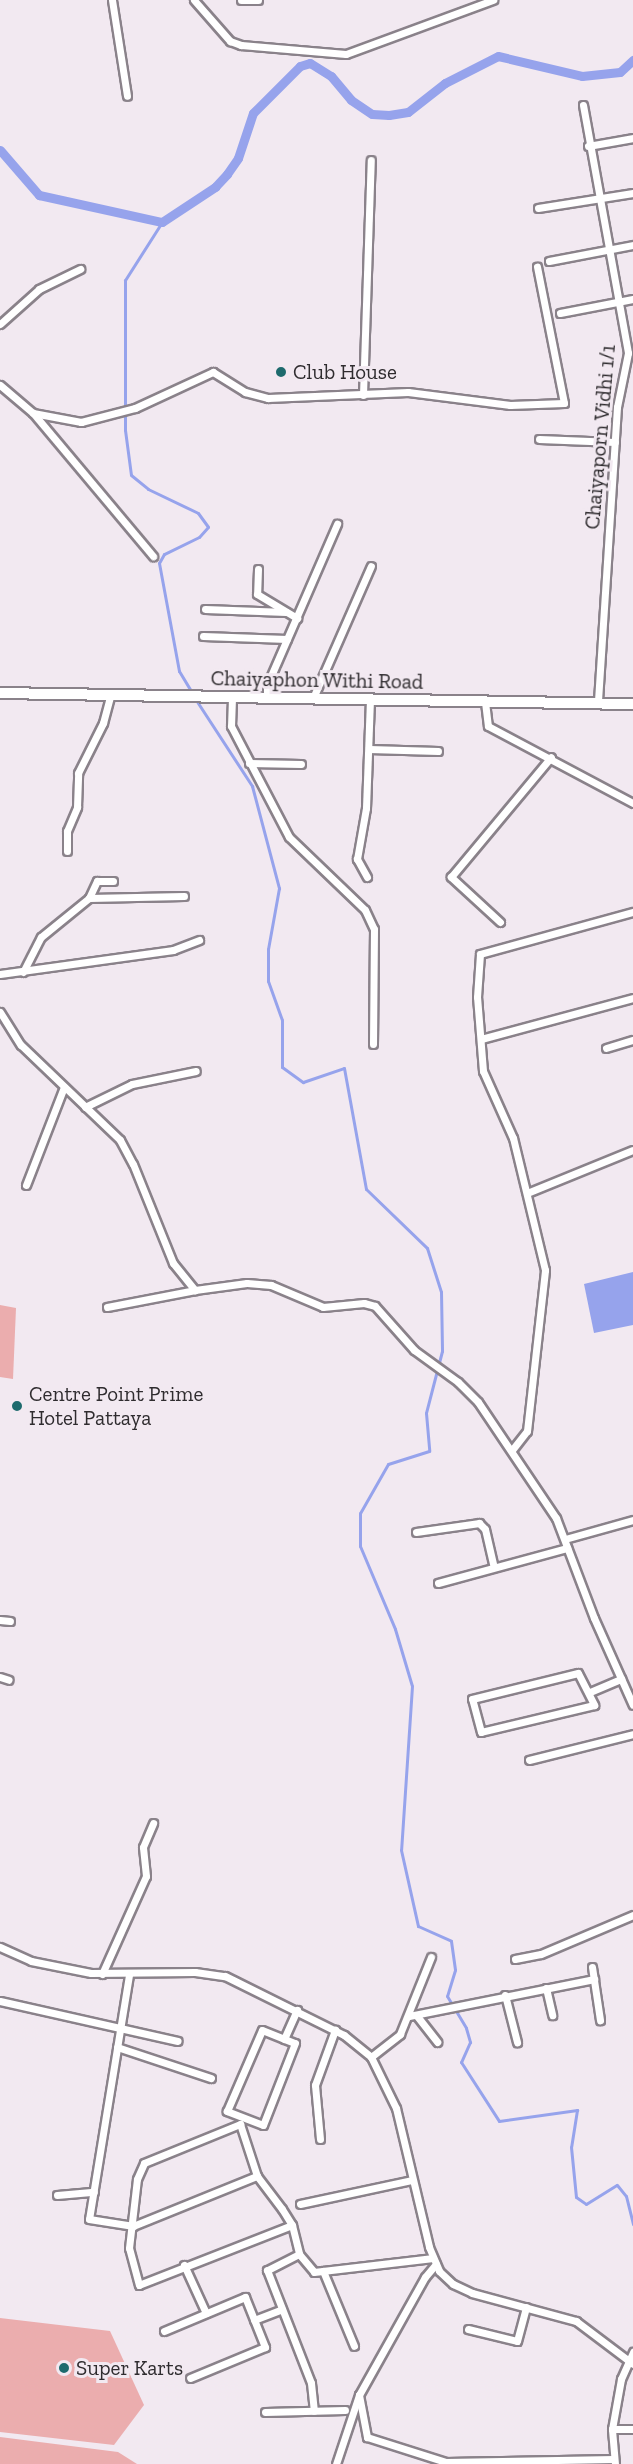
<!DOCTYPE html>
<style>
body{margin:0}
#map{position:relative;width:633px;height:2464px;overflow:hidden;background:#f2e9f1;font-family:"Zilla Slab",serif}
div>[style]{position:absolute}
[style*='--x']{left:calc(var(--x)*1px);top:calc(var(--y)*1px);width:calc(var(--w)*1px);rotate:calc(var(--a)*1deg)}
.green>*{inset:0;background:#ebadae}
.water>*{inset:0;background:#96a3ec}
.stream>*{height:3px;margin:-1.5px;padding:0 1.5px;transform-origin:1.5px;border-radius:1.5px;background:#96a3ec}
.canal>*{height:9px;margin:-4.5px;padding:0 4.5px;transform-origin:4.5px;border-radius:4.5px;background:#96a3ec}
.roads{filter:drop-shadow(2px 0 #8a828a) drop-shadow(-2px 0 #8a828a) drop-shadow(0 2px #8a828a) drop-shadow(0 -2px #8a828a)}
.street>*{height:7px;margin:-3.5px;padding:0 3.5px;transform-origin:3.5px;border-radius:3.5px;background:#fff}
.secondary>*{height:10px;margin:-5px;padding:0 5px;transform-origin:5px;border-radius:5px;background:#fff}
.dots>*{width:16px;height:16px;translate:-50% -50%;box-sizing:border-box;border:3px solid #f2e9f1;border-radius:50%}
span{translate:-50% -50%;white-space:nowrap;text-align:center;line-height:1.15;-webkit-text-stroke:6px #f2e9f1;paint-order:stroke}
.poi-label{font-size:21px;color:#2f2c2f}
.left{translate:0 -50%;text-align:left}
.street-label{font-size:21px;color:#2f2c2f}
</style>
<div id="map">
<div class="green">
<i style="clip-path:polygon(0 1305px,16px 1308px,13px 1379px,0 1377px)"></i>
<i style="clip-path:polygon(0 2318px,110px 2331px,144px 2405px,114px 2445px,0 2432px)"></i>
<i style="clip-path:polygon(0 2437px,118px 2452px,137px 2464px,0 2464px)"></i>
</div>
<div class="water">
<i style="clip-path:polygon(633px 1272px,633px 1325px,594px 1333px,584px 1284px)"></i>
</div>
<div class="stream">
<i style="--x:162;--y:222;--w:69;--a:122.5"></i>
<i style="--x:125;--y:280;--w:150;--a:90"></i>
<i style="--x:125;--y:430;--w:45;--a:82.4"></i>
<i style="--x:131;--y:475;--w:22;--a:39"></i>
<i style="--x:148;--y:489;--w:55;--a:25.6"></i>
<i style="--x:198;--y:513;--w:17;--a:54"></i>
<i style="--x:208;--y:527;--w:13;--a:132"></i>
<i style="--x:199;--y:537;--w:39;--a:154"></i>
<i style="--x:164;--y:554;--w:10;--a:119"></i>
<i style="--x:159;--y:563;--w:110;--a:79.5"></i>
<i style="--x:179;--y:671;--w:27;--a:59"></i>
<i style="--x:196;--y:700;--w:103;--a:56.9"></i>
<i style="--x:252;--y:786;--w:106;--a:75.2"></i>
<i style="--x:279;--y:888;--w:62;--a:100.2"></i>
<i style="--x:268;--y:949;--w:32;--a:90"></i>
<i style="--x:268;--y:981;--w:41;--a:70.3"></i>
<i style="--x:282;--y:1020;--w:47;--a:90"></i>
<i style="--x:282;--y:1067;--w:26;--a:36"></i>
<i style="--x:303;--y:1082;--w:43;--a:-18.9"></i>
<i style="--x:344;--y:1068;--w:123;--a:79.7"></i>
<i style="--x:366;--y:1189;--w:85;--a:44"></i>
<i style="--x:427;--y:1248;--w:46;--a:72.3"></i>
<i style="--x:441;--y:1292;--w:59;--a:89"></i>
<i style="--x:442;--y:1351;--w:64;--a:104.5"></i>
<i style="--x:426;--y:1413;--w:38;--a:85"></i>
<i style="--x:429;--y:1451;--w:43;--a:162.4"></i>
<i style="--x:388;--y:1464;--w:56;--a:119.7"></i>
<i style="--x:360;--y:1513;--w:33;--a:90"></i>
<i style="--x:360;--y:1546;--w:90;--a:67.1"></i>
<i style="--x:395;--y:1629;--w:59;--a:73.4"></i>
<i style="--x:412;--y:1686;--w:164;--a:93.8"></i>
<i style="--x:401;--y:1850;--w:78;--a:77.4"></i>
<i style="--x:418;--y:1926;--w:36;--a:24"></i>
<i style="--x:451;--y:1941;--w:29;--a:82"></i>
<i style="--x:455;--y:1970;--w:27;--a:107"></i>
<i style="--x:447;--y:1996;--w:37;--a:59"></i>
<i style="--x:466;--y:2028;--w:15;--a:74"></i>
<i style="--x:470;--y:2042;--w:22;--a:114"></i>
<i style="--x:461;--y:2062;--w:70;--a:57.2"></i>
<i style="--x:499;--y:2121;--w:79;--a:-8"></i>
<i style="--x:577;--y:2110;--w:37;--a:99"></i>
<i style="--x:571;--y:2147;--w:50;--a:84.3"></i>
<i style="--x:576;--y:2197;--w:12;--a:35"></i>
<i style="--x:586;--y:2204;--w:36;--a:-32"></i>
<i style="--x:617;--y:2185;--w:14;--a:51"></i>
<i style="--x:626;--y:2196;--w:29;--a:76"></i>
</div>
<div class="canal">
<i style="--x:0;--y:150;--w:60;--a:49.1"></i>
<i style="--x:39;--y:195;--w:126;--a:12.4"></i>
<i style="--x:162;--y:222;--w:64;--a:-33.4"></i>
<i style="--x:215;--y:187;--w:18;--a:-47"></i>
<i style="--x:227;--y:174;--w:19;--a:-55"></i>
<i style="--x:238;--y:158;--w:47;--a:-71.6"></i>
<i style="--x:253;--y:113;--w:66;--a:-45"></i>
<i style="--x:300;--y:66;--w:10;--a:-17"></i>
<i style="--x:310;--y:63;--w:25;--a:32"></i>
<i style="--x:331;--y:76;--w:31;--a:50"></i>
<i style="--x:351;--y:100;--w:25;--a:34"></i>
<i style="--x:372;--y:114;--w:17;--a:3"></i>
<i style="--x:389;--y:115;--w:19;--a:-9"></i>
<i style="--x:408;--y:112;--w:47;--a:-38.1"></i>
<i style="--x:445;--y:83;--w:59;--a:-27"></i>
<i style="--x:498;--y:56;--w:86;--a:13.4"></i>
<i style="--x:582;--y:76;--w:38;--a:-6"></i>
<i style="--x:620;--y:72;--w:18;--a:-43"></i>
</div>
<div class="roads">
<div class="street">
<i style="--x:112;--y:0;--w:97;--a:81.1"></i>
<i style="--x:194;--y:0;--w:55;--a:48.7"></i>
<i style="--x:230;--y:41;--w:12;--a:20"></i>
<i style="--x:241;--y:45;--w:105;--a:4.9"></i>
<i style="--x:346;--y:54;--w:157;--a:-20.2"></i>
<i style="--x:241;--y:0;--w:17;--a:0"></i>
<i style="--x:583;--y:105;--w:252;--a:79.7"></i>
<i style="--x:628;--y:353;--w:55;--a:101.5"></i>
<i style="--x:617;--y:407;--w:297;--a:93.7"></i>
<i style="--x:588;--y:146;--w:46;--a:-10.1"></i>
<i style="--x:538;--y:208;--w:96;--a:-9"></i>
<i style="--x:549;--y:261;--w:86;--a:-10.8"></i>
<i style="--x:560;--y:313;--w:74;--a:-10.9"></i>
<i style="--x:0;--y:324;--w:52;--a:-41.9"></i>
<i style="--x:39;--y:289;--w:46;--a:-26"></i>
<i style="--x:0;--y:385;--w:43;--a:40.3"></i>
<i style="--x:33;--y:413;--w:49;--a:10.6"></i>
<i style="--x:81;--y:422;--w:56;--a:-14.5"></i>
<i style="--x:135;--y:408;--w:86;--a:-24.8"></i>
<i style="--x:213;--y:372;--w:38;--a:32"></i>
<i style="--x:245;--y:392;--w:24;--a:15"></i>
<i style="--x:268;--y:398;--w:140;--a:-2.5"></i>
<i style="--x:408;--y:392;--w:103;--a:7.3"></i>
<i style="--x:510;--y:405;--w:54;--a:-2.1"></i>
<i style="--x:564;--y:403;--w:139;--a:-101.2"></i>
<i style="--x:363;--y:395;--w:235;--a:-88.1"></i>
<i style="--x:33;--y:413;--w:187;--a:50"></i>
<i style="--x:539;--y:439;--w:76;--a:2.3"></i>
<i style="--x:258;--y:569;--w:25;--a:92"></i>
<i style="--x:257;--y:594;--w:47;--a:31"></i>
<i style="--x:205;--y:609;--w:81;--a:2.1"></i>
<i style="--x:203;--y:636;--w:84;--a:2"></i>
<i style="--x:232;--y:698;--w:28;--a:92"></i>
<i style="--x:231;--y:726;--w:125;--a:62.4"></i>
<i style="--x:289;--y:837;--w:105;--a:43.8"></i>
<i style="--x:365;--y:910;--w:21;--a:65"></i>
<i style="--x:374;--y:929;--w:115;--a:90.5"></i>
<i style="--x:267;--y:698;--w:13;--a:-90"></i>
<i style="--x:267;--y:685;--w:176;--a:-66.5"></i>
<i style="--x:313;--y:698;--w:144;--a:-66.3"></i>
<i style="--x:485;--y:702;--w:24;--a:83"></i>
<i style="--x:488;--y:726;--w:164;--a:28"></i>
<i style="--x:369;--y:749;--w:69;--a:1.7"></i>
<i style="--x:249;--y:763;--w:52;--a:1.1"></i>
<i style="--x:67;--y:851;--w:20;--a:-90"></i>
<i style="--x:67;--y:831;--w:26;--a:-67"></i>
<i style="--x:77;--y:807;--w:34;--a:-88"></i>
<i style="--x:78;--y:773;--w:56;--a:-63.4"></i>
<i style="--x:103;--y:723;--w:28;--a:-75"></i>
<i style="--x:367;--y:877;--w:21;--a:-119"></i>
<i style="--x:357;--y:859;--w:52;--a:-80"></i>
<i style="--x:366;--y:808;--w:109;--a:-87.9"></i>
<i style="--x:89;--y:898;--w:19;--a:-65"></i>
<i style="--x:97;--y:881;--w:16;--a:0"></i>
<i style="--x:500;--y:922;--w:67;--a:-137.4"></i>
<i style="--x:451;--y:877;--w:156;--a:-50.2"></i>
<i style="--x:23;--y:972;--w:39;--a:-63"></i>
<i style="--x:41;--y:937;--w:62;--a:-39.1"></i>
<i style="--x:89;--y:898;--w:95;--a:-1.2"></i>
<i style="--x:0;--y:974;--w:175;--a:-7.9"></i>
<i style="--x:173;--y:950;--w:28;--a:-21"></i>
<i style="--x:0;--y:1012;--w:39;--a:58"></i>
<i style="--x:21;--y:1045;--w:137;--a:43.8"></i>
<i style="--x:120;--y:1140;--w:27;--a:62"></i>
<i style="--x:133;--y:1164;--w:107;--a:68"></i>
<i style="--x:173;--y:1263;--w:35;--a:51"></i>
<i style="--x:195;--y:1290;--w:52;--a:-7.7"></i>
<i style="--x:247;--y:1283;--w:24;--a:5"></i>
<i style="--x:271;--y:1285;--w:56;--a:22.9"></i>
<i style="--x:323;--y:1307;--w:41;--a:-5.6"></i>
<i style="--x:364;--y:1303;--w:11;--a:15"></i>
<i style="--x:375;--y:1306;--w:59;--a:48.4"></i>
<i style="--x:414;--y:1350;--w:54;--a:36"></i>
<i style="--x:458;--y:1382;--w:28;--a:45"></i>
<i style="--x:478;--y:1402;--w:140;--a:56.1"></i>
<i style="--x:556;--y:1518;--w:107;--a:69.2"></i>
<i style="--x:594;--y:1618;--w:95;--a:65.9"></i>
<i style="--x:481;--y:1039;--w:157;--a:-15.1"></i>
<i style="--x:606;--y:1048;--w:28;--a:-17"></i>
<i style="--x:85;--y:1107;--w:52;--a:-26.1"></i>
<i style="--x:132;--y:1084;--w:65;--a:-11.5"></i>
<i style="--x:26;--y:1185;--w:105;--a:-68.8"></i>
<i style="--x:527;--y:1193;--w:114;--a:-22.1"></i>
<i style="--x:107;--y:1307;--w:90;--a:-10.9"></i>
<i style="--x:512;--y:1450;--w:24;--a:-52"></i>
<i style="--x:527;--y:1431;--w:162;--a:-83.6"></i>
<i style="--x:545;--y:1270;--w:136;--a:-103.6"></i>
<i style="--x:513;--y:1138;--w:73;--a:-114.1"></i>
<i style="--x:483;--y:1071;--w:74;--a:-94.6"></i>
<i style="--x:477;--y:997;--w:43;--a:-86"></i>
<i style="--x:480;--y:954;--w:159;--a:-15.4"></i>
<i style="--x:416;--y:1532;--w:64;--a:-8.1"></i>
<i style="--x:479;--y:1523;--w:8;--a:45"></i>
<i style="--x:485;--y:1529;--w:39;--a:77"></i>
<i style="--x:565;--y:1539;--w:71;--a:-15.6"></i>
<i style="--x:438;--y:1583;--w:134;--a:-15.2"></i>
<i style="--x:0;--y:1620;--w:10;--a:6"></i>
<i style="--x:578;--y:1673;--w:36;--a:63"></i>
<i style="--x:594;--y:1705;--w:116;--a:166.6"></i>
<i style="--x:481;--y:1732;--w:34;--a:-105"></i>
<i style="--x:472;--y:1699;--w:109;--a:-13.8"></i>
<i style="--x:0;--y:1677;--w:9;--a:18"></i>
<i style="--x:590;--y:1692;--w:34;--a:-23"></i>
<i style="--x:529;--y:1760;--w:107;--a:-14"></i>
<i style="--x:0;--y:1947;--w:34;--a:24"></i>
<i style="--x:31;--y:1961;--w:61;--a:11.3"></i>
<i style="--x:91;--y:1973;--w:104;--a:-0.6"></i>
<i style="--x:195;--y:1972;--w:30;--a:8"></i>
<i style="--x:225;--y:1976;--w:133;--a:26.4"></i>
<i style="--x:344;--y:2035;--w:35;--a:39"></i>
<i style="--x:371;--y:2057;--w:57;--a:63.9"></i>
<i style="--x:396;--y:2108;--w:143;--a:76.6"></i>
<i style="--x:429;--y:2247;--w:26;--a:67"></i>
<i style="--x:439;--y:2271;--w:19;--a:43"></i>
<i style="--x:453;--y:2284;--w:21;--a:25"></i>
<i style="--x:472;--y:2293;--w:108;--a:15.1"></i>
<i style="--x:576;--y:2321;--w:71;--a:37"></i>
<i style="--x:515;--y:1959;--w:26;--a:-11"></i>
<i style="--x:541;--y:1954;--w:100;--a:-23"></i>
<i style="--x:592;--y:1967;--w:54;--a:81.4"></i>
<i style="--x:102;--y:1974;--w:107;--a:-65.8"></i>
<i style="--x:146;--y:1876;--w:29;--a:-96"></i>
<i style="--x:143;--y:1847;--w:26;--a:-67"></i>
<i style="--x:129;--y:1975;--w:247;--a:99.3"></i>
<i style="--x:89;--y:2219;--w:45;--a:9"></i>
<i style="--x:133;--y:2226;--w:134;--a:-22"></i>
<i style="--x:546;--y:1988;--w:28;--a:77"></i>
<i style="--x:505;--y:1995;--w:49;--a:75.7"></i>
<i style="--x:0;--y:2001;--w:182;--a:12.7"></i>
<i style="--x:409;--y:2016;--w:189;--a:-11.3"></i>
<i style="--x:417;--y:2016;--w:33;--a:52"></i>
<i style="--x:262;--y:2030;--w:35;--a:22"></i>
<i style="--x:295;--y:2043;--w:88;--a:111.3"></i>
<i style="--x:263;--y:2125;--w:39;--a:-159"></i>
<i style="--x:227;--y:2111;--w:88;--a:-66.6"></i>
<i style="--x:284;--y:2039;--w:32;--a:-66"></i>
<i style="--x:117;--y:2047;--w:99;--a:18.3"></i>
<i style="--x:371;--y:2057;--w:37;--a:-38"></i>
<i style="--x:400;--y:2034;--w:83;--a:-68.1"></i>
<i style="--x:320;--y:2139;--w:54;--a:-95.3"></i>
<i style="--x:315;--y:2085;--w:59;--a:-70"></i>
<i style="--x:57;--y:2195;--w:37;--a:-5"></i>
<i style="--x:300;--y:2204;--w:115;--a:-12.1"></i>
<i style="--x:292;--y:2225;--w:164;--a:158.6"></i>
<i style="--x:139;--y:2285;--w:38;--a:-105"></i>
<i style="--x:129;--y:2248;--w:69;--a:-83.4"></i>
<i style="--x:137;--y:2179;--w:17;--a:-66"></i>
<i style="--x:144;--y:2163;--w:104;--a:-22.1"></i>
<i style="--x:240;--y:2124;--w:55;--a:71.9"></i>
<i style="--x:257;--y:2176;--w:41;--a:52.9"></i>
<i style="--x:282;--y:2209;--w:19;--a:58"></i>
<i style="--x:292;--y:2225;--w:30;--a:76"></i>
<i style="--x:299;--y:2254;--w:23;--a:50"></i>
<i style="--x:314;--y:2272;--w:120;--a:-6.7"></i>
<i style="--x:299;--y:2254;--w:36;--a:153"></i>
<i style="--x:267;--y:2270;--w:121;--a:68.7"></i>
<i style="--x:311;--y:2383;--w:28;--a:84"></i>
<i style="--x:184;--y:2265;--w:53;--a:65.4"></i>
<i style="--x:323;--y:2271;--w:81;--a:67.5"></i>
<i style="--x:254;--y:2320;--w:30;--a:-21"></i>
<i style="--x:468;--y:2329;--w:50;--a:13.8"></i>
<i style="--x:517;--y:2341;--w:35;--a:-75"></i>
<i style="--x:164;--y:2331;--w:88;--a:-22.8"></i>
<i style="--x:245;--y:2297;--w:54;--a:68.2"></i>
<i style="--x:265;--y:2347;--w:81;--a:157.5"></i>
<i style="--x:359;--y:2395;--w:43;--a:79.2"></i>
<i style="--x:367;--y:2437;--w:83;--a:17.6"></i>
<i style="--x:446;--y:2462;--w:168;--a:-1"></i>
<i style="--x:265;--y:2412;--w:80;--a:-1.4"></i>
<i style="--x:612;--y:2429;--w:21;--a:0"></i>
<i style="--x:336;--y:2464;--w:73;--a:-71.6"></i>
<i style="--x:359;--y:2395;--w:135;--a:-60.8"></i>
<i style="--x:425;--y:2277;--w:17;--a:-50"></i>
<i style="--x:615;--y:2464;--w:35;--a:-95"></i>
<i style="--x:612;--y:2429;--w:51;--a:-79.8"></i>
<i style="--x:621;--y:2379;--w:30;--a:-66"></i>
</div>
<div class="secondary">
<i style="--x:0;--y:693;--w:633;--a:1"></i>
</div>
</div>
<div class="dots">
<i style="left:281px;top:372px;background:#1d6a6d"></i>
<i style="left:17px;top:1406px;background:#1d6a6d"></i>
<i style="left:64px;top:2368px;background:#1d6a6d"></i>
</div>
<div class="poi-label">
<span class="left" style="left:293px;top:372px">Club House</span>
<span class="left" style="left:29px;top:1406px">Centre Point Prime<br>Hotel Pattaya</span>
<span class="left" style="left:76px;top:2368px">Super Karts</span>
</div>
<div class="street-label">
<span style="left:600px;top:437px;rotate:-85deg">Chaiyaporn Vidhi 1/1</span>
<span style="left:317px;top:680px;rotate:1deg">Chaiyaphon Withi Road</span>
</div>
</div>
